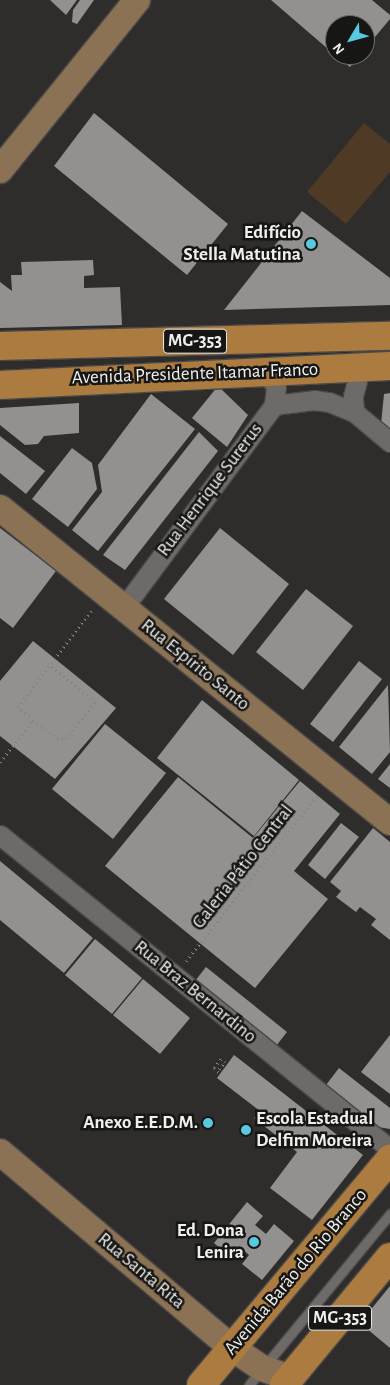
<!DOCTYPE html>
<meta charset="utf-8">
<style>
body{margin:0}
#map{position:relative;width:390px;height:1385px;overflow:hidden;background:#2f2d2b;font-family:"Alegreya Sans",sans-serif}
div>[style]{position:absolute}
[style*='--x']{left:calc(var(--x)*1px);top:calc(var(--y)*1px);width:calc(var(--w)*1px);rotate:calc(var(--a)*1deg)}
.green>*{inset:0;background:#4f3a25}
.building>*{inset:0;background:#93918f}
.path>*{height:3px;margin-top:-1.5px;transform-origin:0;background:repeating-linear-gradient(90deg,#848381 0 1px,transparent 0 5px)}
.roads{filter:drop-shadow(1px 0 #4b4948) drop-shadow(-1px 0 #4b4948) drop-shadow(0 1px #4b4948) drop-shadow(0 -1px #4b4948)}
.lane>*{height:9px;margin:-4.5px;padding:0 4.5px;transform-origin:4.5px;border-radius:4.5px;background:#6d6a68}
.street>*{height:19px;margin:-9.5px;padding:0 9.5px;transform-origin:9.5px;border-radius:9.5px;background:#6d6a68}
.secondary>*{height:26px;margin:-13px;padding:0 13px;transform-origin:13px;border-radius:13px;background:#8c7254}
.primary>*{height:28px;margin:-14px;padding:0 14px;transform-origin:14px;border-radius:14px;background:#ab7b3f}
.dots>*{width:14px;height:14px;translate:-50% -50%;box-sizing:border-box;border:2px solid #161615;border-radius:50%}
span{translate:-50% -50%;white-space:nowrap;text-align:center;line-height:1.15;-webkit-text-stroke:5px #161615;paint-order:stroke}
.shield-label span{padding:1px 4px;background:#161615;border:1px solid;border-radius:4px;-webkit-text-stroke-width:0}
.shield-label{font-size:18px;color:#f0efed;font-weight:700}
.poi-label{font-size:19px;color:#f0efed;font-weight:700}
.right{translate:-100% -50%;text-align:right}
.left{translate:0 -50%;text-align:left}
.street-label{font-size:19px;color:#f0efed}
.north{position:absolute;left:325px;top:15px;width:50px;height:50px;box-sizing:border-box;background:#161615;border:1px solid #6d6d6b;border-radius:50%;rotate:233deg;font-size:14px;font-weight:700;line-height:20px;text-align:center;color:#f0efed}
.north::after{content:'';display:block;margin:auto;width:18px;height:22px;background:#58c9e3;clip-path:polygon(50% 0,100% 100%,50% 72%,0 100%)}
</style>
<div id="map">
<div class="green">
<i style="clip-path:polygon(364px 123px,390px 144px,390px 172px,346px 224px,307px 192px)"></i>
</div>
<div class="building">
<i style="clip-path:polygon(50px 0,77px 0,66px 15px)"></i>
<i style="clip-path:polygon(80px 0,94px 0,77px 24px,72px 22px,73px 10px)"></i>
<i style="clip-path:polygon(271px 0,372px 0,390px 15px,390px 19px,365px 49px,365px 25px,335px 25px,335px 55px)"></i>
<i style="clip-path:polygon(335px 55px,360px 55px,350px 67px)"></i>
<i style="clip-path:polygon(94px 113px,228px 224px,187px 275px,54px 166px)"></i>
<i style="clip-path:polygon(302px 211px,390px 278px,390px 305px,224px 310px)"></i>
<i style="clip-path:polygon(93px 260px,94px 275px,84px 276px,84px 288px,120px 287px,122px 325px,0 328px,0 282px,12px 291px,11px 275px,22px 275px,21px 262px)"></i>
<i style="clip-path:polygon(218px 386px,248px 415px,227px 447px,192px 418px)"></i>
<i style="clip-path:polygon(390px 393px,390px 431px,381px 424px,384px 394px)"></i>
<i style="clip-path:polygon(151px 394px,195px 429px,98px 551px,72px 530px,102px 492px,98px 465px)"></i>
<i style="clip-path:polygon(79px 403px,79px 433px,44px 436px,38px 444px,25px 445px,0 425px,0 408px)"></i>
<i style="clip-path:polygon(199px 432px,218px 451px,125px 570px,103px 555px)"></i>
<i style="clip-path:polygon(0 436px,45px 471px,26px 494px,0 473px)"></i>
<i style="clip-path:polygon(72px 448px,92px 463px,97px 489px,68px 527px,32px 499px)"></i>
<i style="clip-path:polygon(0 528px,56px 571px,13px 628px,0 618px)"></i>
<i style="clip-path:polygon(220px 528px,289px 584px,233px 655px,164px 599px)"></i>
<i style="clip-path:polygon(306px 589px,353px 626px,303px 690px,256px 652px)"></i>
<i style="clip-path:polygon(33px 641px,116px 708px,55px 779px,0 736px,0 681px)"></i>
<i style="clip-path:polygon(359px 661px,382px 679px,333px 742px,310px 724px)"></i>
<i style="clip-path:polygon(388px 685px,390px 752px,372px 774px,339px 747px)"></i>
<i style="clip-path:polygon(202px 700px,299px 780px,254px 836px,157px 758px)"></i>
<i style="clip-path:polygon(105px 724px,166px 773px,113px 839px,52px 789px)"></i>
<i style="clip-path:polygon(390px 764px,390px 788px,378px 779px)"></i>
<i style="clip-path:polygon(178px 777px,253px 838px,300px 781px,340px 814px,294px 871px,328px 899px,255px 988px,105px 866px)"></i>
<i style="clip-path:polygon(341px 823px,359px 837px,325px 879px,308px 865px)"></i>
<i style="clip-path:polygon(373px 828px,390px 842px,390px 940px,371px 925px,376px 919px,360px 907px,356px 912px,336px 897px,341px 891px,330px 882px)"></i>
<i style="clip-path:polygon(0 861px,93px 938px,64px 973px,0 920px)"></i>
<i style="clip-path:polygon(95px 939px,142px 978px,112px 1014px,65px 975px)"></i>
<i style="clip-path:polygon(206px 967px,287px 1032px,276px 1046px,195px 981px)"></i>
<i style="clip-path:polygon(143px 979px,190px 1018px,160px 1054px,113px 1015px)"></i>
<i style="clip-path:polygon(390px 1035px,390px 1094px,361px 1072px)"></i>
<i style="clip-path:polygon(234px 1055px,363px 1155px,312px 1220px,270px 1188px,297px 1152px,254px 1118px,260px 1111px,217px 1078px)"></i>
<i style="clip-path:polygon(339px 1068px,390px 1108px,390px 1129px,378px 1127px,326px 1085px)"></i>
<i style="clip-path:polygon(247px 1202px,263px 1216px,255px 1225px,266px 1234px,274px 1224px,294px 1241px,262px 1280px,242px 1264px,249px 1255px,239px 1246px,230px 1257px,214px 1243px)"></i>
<i style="clip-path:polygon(390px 1286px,390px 1348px,360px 1323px)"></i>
</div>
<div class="path">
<i style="--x:33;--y:720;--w:30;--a:37"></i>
<i style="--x:57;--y:738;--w:9;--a:0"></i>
<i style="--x:66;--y:738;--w:46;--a:-51.1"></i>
<i style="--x:95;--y:702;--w:58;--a:-140.6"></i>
<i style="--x:0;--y:762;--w:53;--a:-51.8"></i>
<i style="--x:33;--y:720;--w:20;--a:-139"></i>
<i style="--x:18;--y:707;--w:121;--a:-52.8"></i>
<i style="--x:186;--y:961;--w:214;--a:-51.6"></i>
<i style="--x:219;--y:1069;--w:9;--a:-49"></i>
<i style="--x:225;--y:1062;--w:5;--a:-143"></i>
<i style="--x:221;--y:1059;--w:11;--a:128"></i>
<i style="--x:214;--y:1068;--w:8;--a:40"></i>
</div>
<div class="roads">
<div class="lane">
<i style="--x:249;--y:1385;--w:222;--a:-50.5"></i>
</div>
<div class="street">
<i style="--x:274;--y:405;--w:40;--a:-7.1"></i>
<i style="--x:314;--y:400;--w:15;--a:8"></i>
<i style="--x:329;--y:402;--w:27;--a:22"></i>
<i style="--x:354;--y:412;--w:47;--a:39.8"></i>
<i style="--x:354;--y:412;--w:16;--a:-94"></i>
<i style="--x:353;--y:396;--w:30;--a:-75"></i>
<i style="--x:124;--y:607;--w:252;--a:-53.4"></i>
<i style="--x:274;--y:405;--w:20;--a:-84"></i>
<i style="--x:276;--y:385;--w:19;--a:-133"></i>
<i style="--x:0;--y:835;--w:501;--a:38.84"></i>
</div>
<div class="secondary">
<i style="--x:0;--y:170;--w:218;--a:-51.1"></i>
<i style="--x:0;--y:508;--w:501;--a:38.84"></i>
<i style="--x:0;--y:1152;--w:304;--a:40.2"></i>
<i style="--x:232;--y:1348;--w:36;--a:34"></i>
<i style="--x:262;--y:1368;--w:30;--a:20"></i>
</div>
<div class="primary">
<i style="--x:0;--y:346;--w:390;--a:-1.5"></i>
<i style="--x:0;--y:385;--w:390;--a:-2.8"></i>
<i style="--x:201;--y:1385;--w:295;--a:-50.1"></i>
<i style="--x:284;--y:1385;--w:166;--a:-50.4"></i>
</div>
</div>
<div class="dots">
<i style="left:311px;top:244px;background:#58c9e3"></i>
<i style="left:208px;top:1123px;background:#58c9e3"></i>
<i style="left:246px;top:1130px;background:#58c9e3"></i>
<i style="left:254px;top:1242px;background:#58c9e3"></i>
</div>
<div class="shield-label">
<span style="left:195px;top:341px">MG-353</span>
<span style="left:340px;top:1318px">MG-353</span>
</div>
<div class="poi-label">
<span class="right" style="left:301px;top:244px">Edifício<br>Stella Matutina</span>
<span class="left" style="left:256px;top:1130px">Escola Estadual<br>Delfim Moreira</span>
<span class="right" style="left:198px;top:1123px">Anexo E.E.D.M.</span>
<span class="right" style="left:244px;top:1242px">Ed. Dona<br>Lenira</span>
</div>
<div class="street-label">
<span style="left:195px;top:374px;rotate:-2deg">Avenida Presidente Itamar Franco</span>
<span style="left:210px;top:490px;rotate:-53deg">Rua Henrique Surerus</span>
<span style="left:195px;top:665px;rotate:39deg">Rua Espírito Santo</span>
<span style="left:243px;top:867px;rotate:-52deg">Galeria Pátio Central</span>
<span style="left:195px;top:992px;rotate:39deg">Rua Braz Bernardino</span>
<span style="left:141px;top:1271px;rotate:40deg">Rua Santa Rita</span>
<span style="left:296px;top:1272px;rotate:-50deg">Avenida Barão do Rio Branco</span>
</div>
<div class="north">N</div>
</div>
